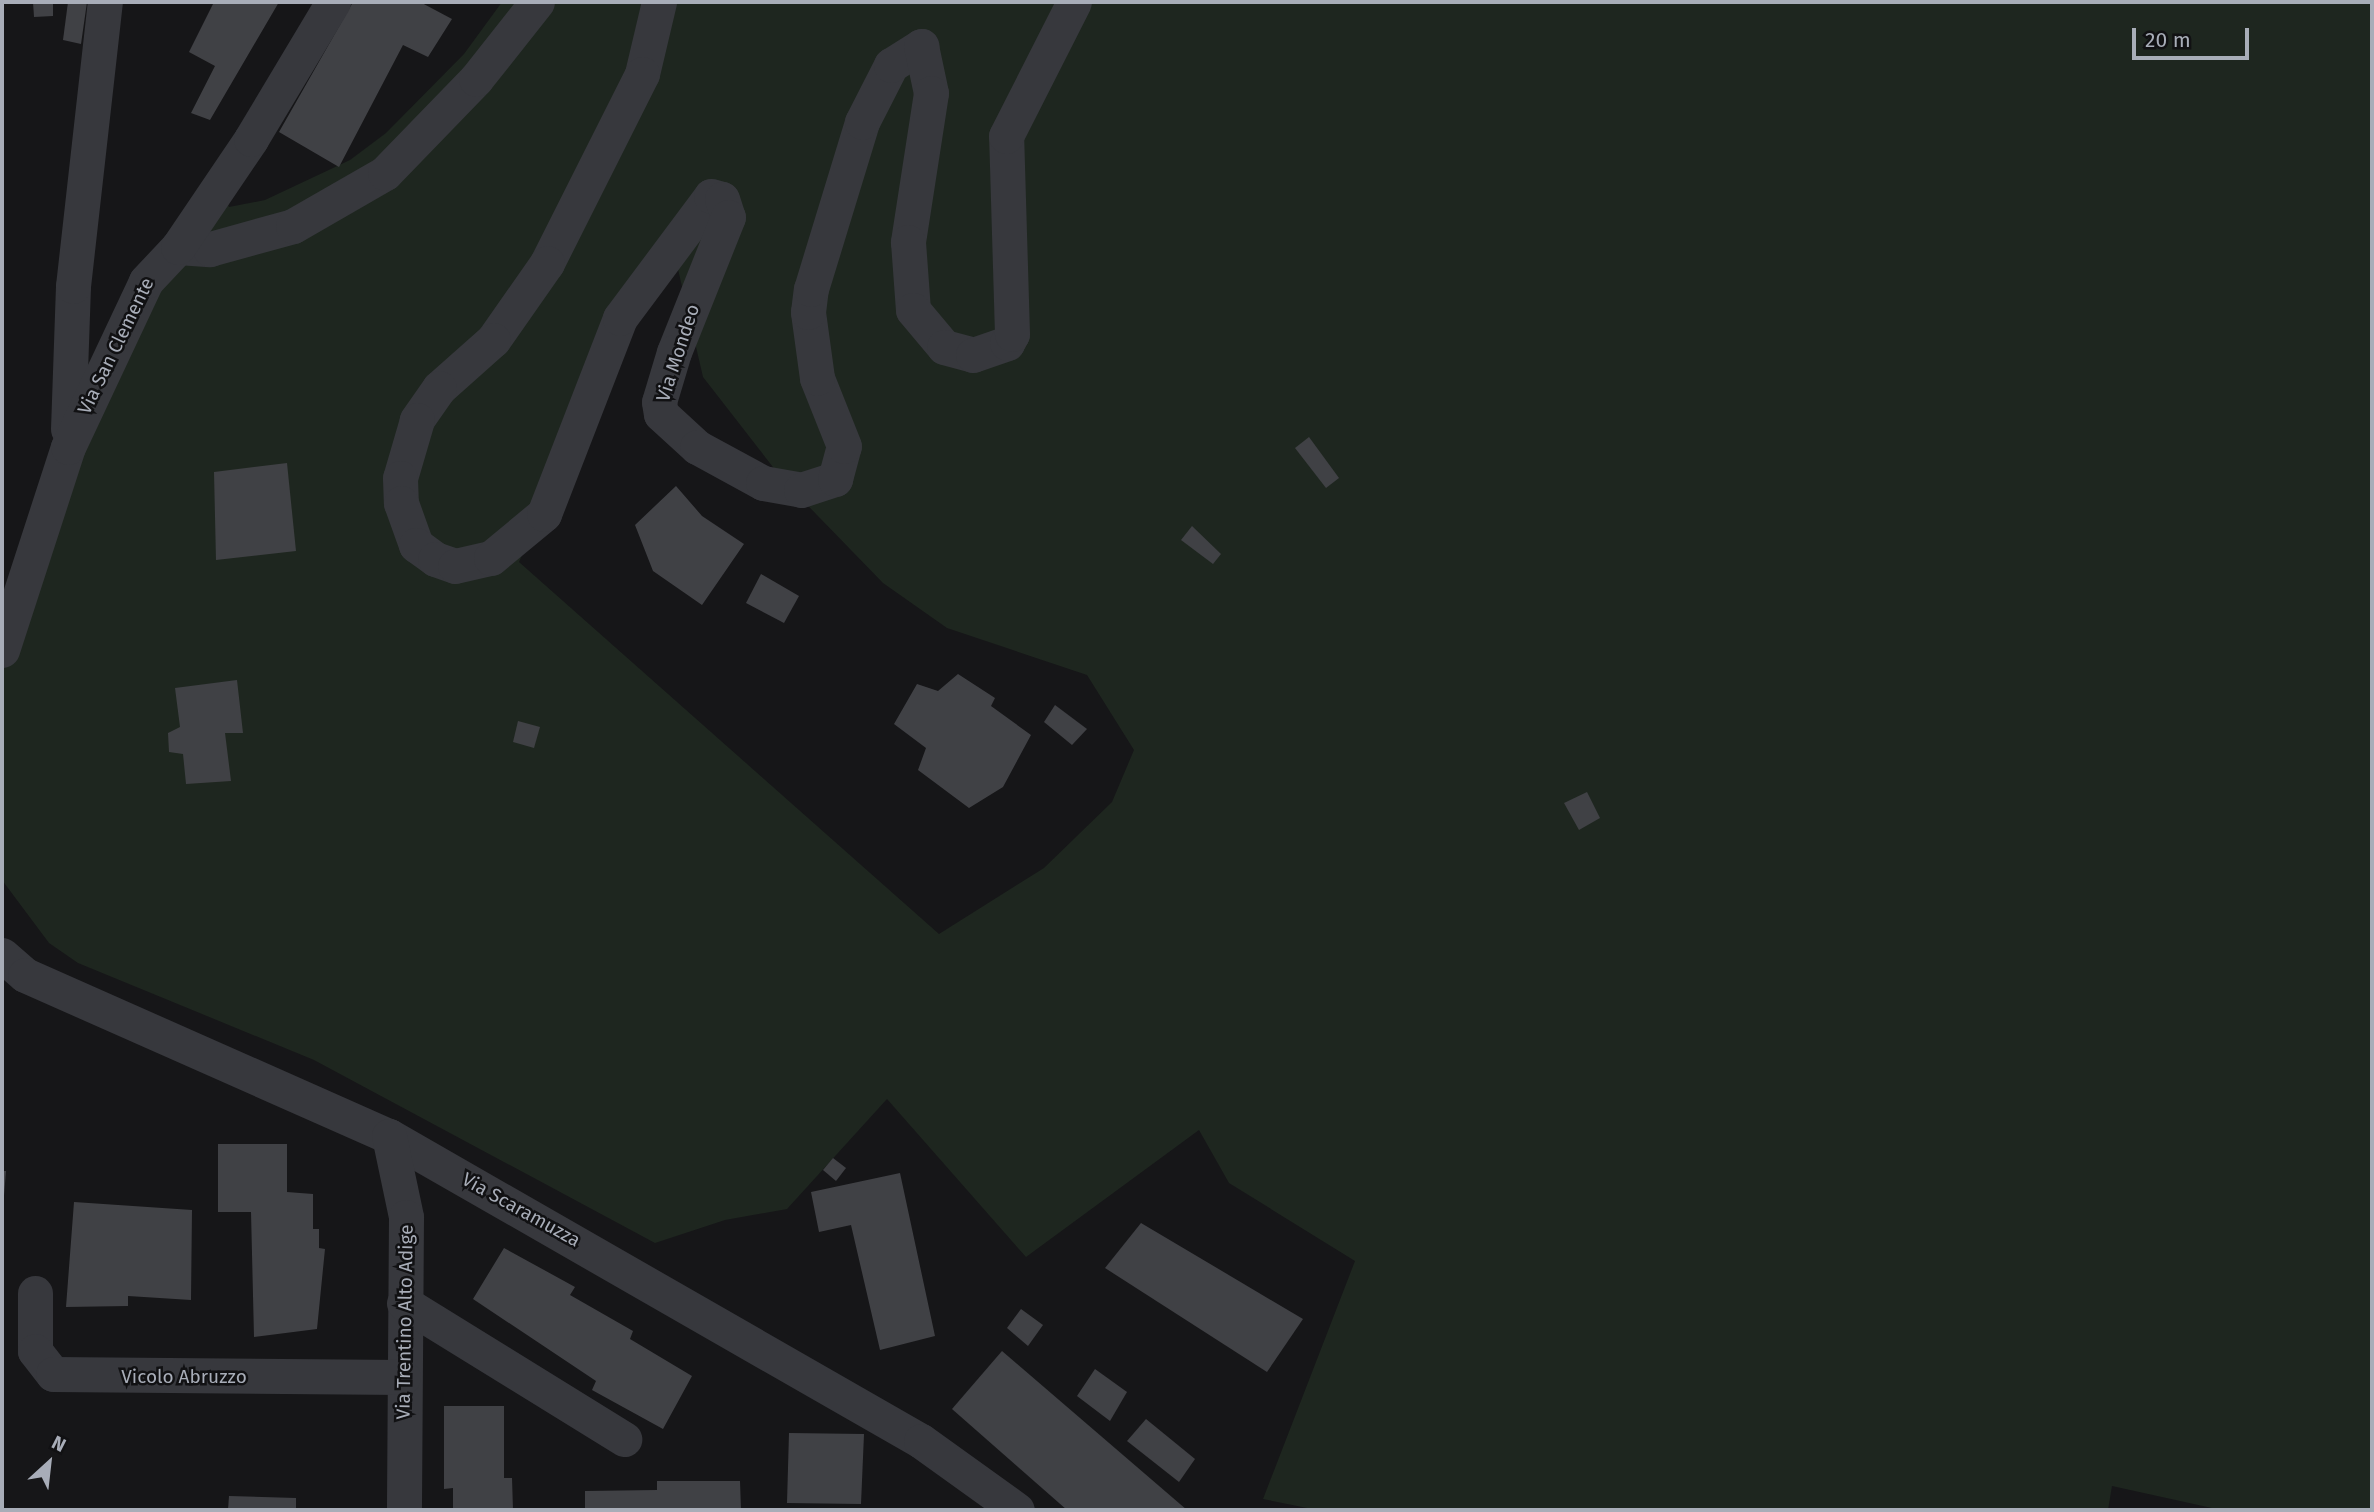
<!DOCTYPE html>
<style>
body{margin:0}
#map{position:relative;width:2374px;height:1512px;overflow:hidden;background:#161618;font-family:"Fira Sans",sans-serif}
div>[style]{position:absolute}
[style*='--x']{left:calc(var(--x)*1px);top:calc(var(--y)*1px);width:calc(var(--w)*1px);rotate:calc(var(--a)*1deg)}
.green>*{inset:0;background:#1e261f}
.building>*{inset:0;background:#404145}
.street>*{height:35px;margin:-17.5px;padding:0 17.5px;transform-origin:17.5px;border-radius:17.5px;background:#37383d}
span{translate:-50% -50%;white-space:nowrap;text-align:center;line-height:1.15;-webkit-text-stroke:5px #111113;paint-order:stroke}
.street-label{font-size:19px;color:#a8adb8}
.frame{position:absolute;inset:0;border:4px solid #a8adb8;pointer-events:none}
.north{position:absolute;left:14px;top:1428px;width:70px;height:70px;-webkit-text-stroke:5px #111113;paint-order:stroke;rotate:27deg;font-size:19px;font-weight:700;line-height:28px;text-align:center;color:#a8adb8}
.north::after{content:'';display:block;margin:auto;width:24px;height:32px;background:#a8adb8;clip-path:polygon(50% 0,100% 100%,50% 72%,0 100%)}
.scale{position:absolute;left:2132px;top:28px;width:117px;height:32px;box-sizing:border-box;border:4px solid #a8adb8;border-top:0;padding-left:9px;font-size:21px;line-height:24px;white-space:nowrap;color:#a8adb8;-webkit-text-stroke:5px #111113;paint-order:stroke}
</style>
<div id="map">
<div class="green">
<i style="clip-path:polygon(evenodd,502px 2px,2372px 2px,2372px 1510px,2221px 1510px,2112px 1486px,2108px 1510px,1317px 1510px,1263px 1499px,1355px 1261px,1229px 1183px,1199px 1130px,1026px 1257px,887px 1099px,787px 1209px,725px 1220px,655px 1243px,314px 1060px,78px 963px,49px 943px,2px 880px,2px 657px,81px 418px,221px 188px,229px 207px,265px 200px,350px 160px,386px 133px,464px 54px,502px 2px,677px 265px,703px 377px,783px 480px,883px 583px,947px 628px,1087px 675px,1134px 750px,1112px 802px,1044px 868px,939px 934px,519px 562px,643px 285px,677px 265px)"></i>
</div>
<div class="building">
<i style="clip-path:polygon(33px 2px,53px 2px,53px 16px,34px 17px)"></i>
<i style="clip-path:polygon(68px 2px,87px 2px,81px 44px,63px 40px)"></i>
<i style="clip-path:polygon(214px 2px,279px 2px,210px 120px,191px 113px,215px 66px,189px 52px)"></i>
<i style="clip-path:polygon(353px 2px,420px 2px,452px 19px,428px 57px,403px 45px,339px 167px,279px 132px)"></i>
<i style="clip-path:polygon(1309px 437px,1339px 478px,1326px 488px,1295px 448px)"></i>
<i style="clip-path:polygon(287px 463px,296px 551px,216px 560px,214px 472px)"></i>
<i style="clip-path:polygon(676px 486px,702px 516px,744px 544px,702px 605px,653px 571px,635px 525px)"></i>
<i style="clip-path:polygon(1192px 526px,1221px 554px,1213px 564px,1181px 540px)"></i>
<i style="clip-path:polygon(761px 574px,799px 596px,784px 623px,746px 603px)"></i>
<i style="clip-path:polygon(958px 674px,995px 698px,991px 706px,1031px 735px,1003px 787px,969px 808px,918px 770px,926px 748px,894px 724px,917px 684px,938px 691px)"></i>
<i style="clip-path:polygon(237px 680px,243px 733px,225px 733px,231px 781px,186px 784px,183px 754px,169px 752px,168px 733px,180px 727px,175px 688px)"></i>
<i style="clip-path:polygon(1055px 705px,1087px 729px,1072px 745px,1044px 722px)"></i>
<i style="clip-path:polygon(518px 721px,540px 727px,534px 748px,513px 742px)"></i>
<i style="clip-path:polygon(1587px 792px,1600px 818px,1579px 830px,1564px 803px)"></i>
<i style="clip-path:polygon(218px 1144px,287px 1144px,287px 1192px,313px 1194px,313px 1229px,319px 1229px,319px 1248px,325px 1249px,317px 1329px,254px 1337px,251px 1212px,218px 1212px)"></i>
<i style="clip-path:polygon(833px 1158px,846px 1168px,836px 1181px,823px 1170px)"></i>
<i style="clip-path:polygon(2px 1171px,6px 1171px,2px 1220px)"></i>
<i style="clip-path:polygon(900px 1173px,935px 1336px,880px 1350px,851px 1225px,819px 1232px,811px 1192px)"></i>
<i style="clip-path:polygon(74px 1202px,192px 1210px,191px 1300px,128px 1296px,128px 1306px,66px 1307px)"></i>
<i style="clip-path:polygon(1141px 1223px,1303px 1319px,1267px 1372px,1105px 1268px)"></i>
<i style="clip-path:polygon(504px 1248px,575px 1287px,570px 1295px,633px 1331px,630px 1339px,692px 1376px,663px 1429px,592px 1390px,596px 1381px,473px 1299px)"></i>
<i style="clip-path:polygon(1021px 1309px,1043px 1325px,1028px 1346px,1007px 1328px)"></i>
<i style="clip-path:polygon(1002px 1351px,1187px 1510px,1067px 1510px,952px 1409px)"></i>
<i style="clip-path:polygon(1095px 1369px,1127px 1392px,1110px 1421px,1077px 1396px)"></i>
<i style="clip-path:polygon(444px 1406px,504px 1406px,504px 1478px,512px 1478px,513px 1510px,453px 1510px,453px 1488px,444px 1489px)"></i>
<i style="clip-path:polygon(1146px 1419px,1195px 1459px,1179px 1482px,1127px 1441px)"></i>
<i style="clip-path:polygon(789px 1433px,864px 1434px,861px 1504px,787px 1503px)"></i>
<i style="clip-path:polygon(657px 1481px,740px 1481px,741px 1510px,585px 1510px,585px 1491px,657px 1490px)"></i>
<i style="clip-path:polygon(229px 1496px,296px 1498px,296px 1510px,228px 1510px)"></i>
</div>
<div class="street">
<i style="--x:659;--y:2;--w:74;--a:103.3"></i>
<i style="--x:642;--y:74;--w:212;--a:116.7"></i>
<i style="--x:547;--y:263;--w:94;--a:125"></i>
<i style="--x:493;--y:340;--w:72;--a:138.4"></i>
<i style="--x:439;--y:388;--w:39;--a:125"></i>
<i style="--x:417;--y:420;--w:60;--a:106.3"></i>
<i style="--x:400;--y:478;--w:25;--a:88"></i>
<i style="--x:401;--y:503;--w:45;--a:70.3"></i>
<i style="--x:416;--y:545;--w:24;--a:36"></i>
<i style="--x:435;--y:559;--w:21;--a:19"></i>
<i style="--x:455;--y:566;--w:37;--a:-13"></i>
<i style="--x:491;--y:558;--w:69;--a:-39.7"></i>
<i style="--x:544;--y:514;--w:210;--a:-68.8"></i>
<i style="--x:620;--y:318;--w:152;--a:-53.3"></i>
<i style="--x:711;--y:196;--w:11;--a:15"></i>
<i style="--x:722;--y:199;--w:19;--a:72"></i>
<i style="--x:728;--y:217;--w:145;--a:111.8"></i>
<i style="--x:674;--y:352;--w:52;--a:106.7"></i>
<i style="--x:659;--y:402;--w:12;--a:81"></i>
<i style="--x:661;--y:414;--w:49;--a:42.5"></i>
<i style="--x:697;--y:447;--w:75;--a:28.6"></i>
<i style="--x:763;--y:483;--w:39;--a:10"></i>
<i style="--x:801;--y:490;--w:36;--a:-18"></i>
<i style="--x:835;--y:479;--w:34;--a:-75"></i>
<i style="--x:844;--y:446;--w:73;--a:-111.7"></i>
<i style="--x:817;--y:378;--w:67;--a:-97.8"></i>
<i style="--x:808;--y:312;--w:23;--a:-83"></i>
<i style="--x:811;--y:289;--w:175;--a:-73"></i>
<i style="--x:862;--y:122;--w:64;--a:-63"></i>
<i style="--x:891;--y:65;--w:36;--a:-32"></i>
<i style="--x:921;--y:46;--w:48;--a:78"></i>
<i style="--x:931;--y:93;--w:151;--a:98.8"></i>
<i style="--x:908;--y:242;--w:68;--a:85.8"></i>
<i style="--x:913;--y:310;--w:48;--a:50"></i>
<i style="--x:944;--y:347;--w:30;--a:15"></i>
<i style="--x:973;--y:355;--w:36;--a:-19"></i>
<i style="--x:1007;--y:343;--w:10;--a:-61"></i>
<i style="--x:1012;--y:334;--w:198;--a:-91.7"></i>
<i style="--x:1006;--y:136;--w:150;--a:-63.1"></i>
<i style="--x:178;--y:247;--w:32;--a:4"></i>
<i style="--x:210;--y:249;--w:86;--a:-15.5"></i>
<i style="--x:293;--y:226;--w:106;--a:-29.9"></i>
<i style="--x:385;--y:173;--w:131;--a:-45.9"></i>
<i style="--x:476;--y:79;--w:98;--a:-51.6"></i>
<i style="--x:68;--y:429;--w:143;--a:-88"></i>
<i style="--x:73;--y:286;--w:286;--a:-83.6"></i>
<i style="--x:2;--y:650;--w:213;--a:-72"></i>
<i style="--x:68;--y:447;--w:183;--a:-64.8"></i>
<i style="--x:146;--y:281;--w:47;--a:-46.7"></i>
<i style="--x:178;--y:247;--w:130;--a:-55.9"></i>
<i style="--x:251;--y:139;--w:160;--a:-59.1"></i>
<i style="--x:2;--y:955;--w:30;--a:41"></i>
<i style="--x:25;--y:975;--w:398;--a:23.9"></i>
<i style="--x:389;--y:1136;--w:613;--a:29.83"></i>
<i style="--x:921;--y:1441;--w:118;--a:35.7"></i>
<i style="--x:389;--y:1136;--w:83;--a:78.1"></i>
<i style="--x:406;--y:1217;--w:293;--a:90.4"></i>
<i style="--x:35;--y:1293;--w:58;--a:90"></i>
<i style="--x:35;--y:1351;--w:29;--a:52"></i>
<i style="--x:53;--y:1374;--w:350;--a:0.5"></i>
<i style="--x:404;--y:1303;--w:259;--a:31.7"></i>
</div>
<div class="street-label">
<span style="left:116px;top:346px;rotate:-64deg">Via San Clemente</span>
<span style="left:678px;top:353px;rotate:-72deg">Via Mondeo</span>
<span style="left:521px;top:1210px;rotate:29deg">Via Scaramuzza</span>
<span style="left:405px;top:1322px;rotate:-89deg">Via Trentino Alto Adige</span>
<span style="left:184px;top:1377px">Vicolo Abruzzo</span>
</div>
<div class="frame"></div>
<div class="north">N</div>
<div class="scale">20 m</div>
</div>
